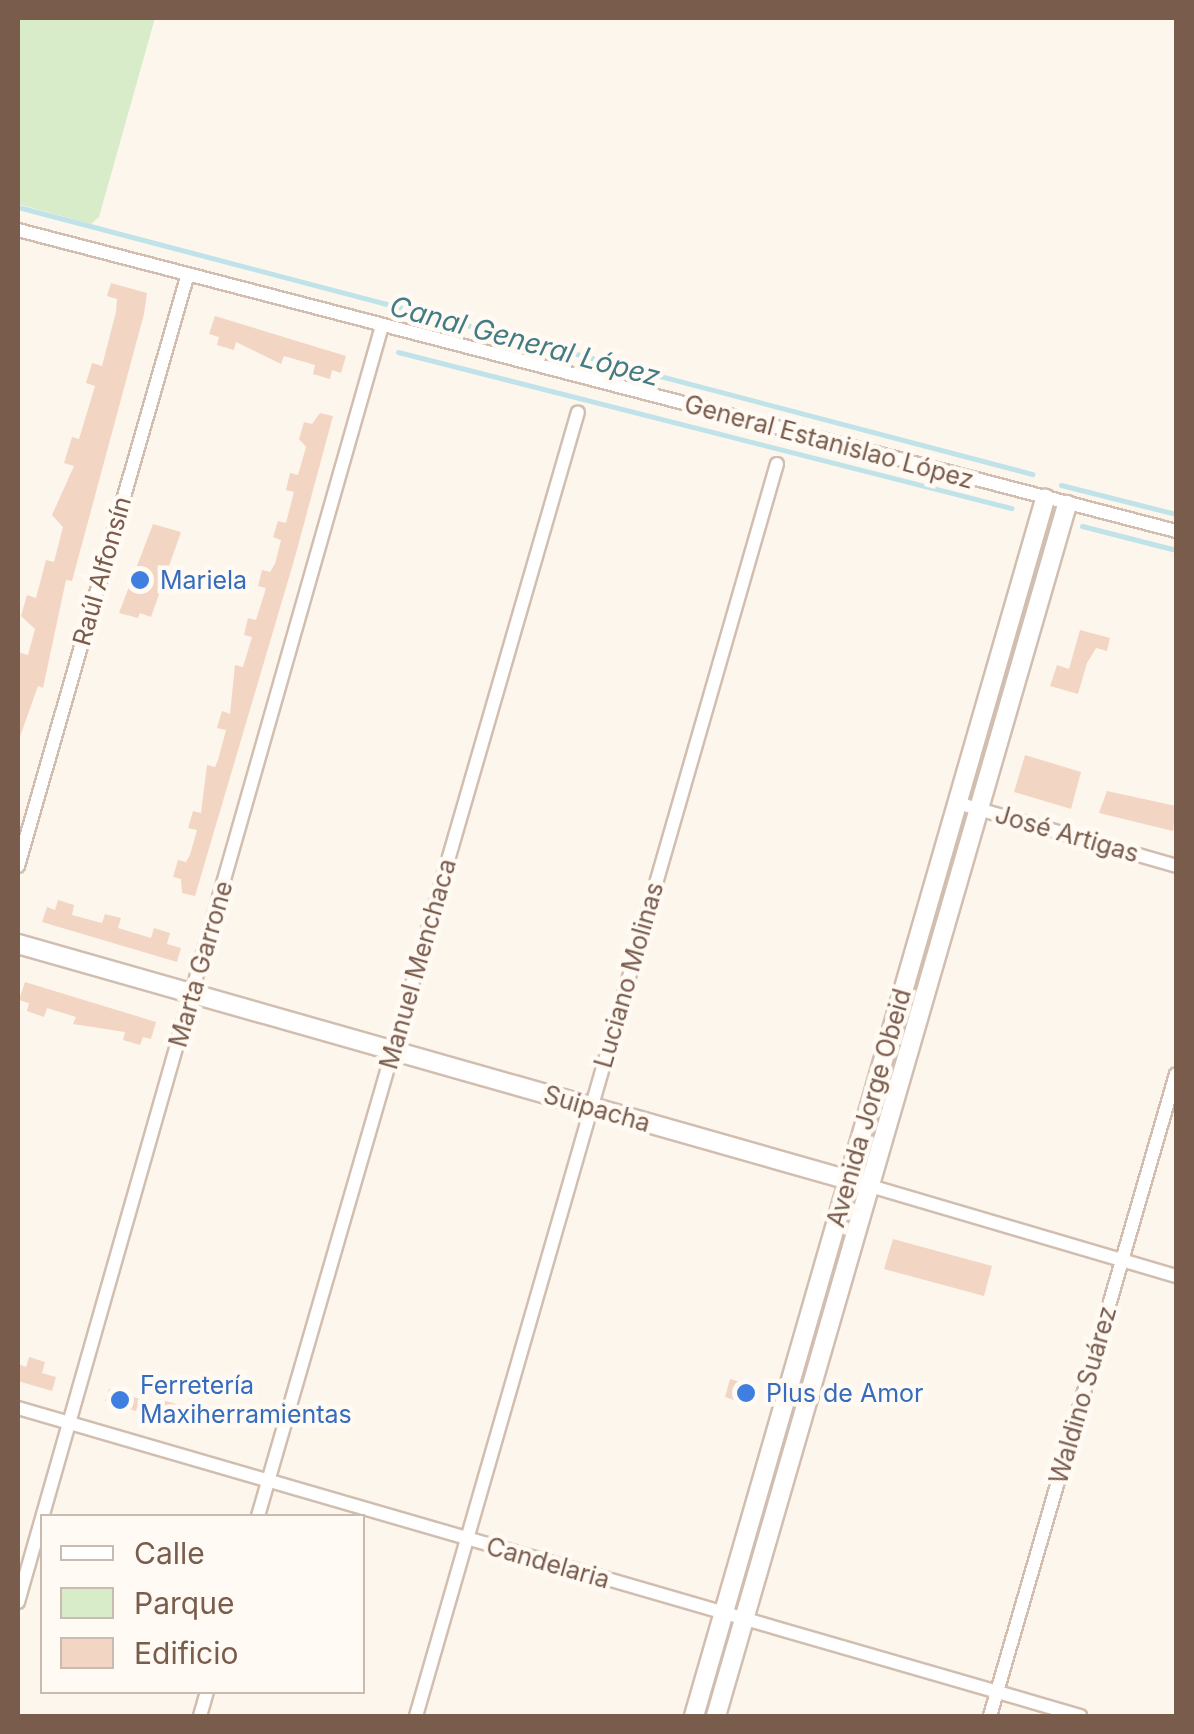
<!DOCTYPE html>
<meta charset="utf-8">
<style>
body{margin:0}
#map{position:relative;width:1194px;height:1734px;overflow:hidden;background:#fdf6ec;font-family:Inter,sans-serif}
div>[style]{position:absolute}
[style*='--x']{left:calc(var(--x)*1px);top:calc(var(--y)*1px);width:calc(var(--w)*1px);rotate:calc(var(--a)*1deg)}
.green>*{inset:0;background:#d8ecc9}
.stream>*{height:5px;margin:-2.5px;padding:0 2.5px;transform-origin:2.5px;border-radius:2.5px;background:#bfe3e8}
.building>*{inset:0;background:#f3d5c3}
.roads{filter:drop-shadow(2px 0 #d1beb0) drop-shadow(-2px 0 #d1beb0) drop-shadow(0 2px #d1beb0) drop-shadow(0 -2px #d1beb0)}
.street>*{height:12px;margin:-6px;padding:0 6px;transform-origin:6px;border-radius:6px;background:#fff}
.secondary>*{height:18px;margin:-9px;padding:0 9px;transform-origin:9px;border-radius:9px;background:#fff}
.dots>*{width:28px;height:28px;translate:-50% -50%;box-sizing:border-box;border:5px solid #fffaf3;border-radius:50%}
span{translate:-50% -50%;white-space:nowrap;text-align:center;line-height:1.15;-webkit-text-stroke:9px #fffaf3;paint-order:stroke}
.street-label{font-size:25px;color:#7a5c4d}
.shop-label{font-size:25px;color:#366cbe}
.left{translate:0 -50%;text-align:left}
.water-label{font-size:28px;color:#437c86;font-style:italic}
.frame{position:absolute;inset:0;border:20px solid #7a5c4d;pointer-events:none}
.legend{position:absolute;left:40px;top:1514px;width:325px;height:180px;box-sizing:border-box;background:#fffaf3;border:2px solid #cabbb1;margin:0;padding:12px 18px;list-style:none;font-size:30px;color:#7a5c4d}
.legend li{display:flex;align-items:center;gap:20px;height:50px}
.legend b{width:50px;border:2px solid #cabbb1}
</style>
<div id="map">
<div class="green">
<i style="clip-path:polygon(18px 18px,155px 18px,99px 217px,91px 224px,18px 204px)"></i>
<i style="clip-path:polygon(1046px 521px,1052px 526px,971px 794px,968px 793px)"></i>
<i style="clip-path:polygon(959px 822px,965px 827px,862px 1173px,859px 1172px)"></i>
<i style="clip-path:polygon(850px 1201px,856px 1205px,738px 1604px,734px 1603px)"></i>
</div>
<div class="stream">
<i style="--x:18;--y:207;--w:1049;--a:14.75"></i>
<i style="--x:398;--y:352;--w:633;--a:14.28"></i>
<i style="--x:1061;--y:485;--w:119;--a:14.2"></i>
<i style="--x:1082;--y:526;--w:97;--a:14.3"></i>
</div>
<div class="building">
<i style="clip-path:polygon(111px 283px,147px 293px,144px 314px,72px 581px,66px 580px,43px 688px,38px 686px,18px 742px,18px 652px,28px 655px,35px 629px,21px 616px,27px 595px,36px 598px,46px 560px,54px 562px,63px 527px,52px 515px,74px 466px,64px 463px,72px 437px,79px 439px,95px 386px,86px 383px,92px 363px,102px 366px,116px 312px,117px 299px,107px 296px)"></i>
<i style="clip-path:polygon(215px 316px,346px 356px,341px 373px,332px 370px,330px 379px,313px 374px,315px 365px,284px 356px,281px 364px,236px 342px,234px 350px,217px 345px,219px 337px,209px 334px)"></i>
<i style="clip-path:polygon(320px 413px,333px 416px,295px 557px,195px 896px,182px 893px,181px 879px,173px 877px,178px 860px,186px 862px,190px 855px,197px 830px,188px 828px,193px 811px,201px 813px,207px 765px,215px 767px,218px 760px,226px 730px,217px 728px,222px 711px,230px 714px,235px 665px,243px 667px,252px 637px,244px 635px,248px 618px,256px 620px,266px 588px,258px 586px,262px 570px,270px 572px,275px 564px,281px 540px,273px 537px,278px 521px,286px 523px,294px 492px,286px 490px,290px 473px,298px 475px,306px 447px,299px 439px,304px 422px,312px 424px)"></i>
<i style="clip-path:polygon(153px 524px,181px 532px,151px 617px,140px 613px,138px 618px,119px 613px)"></i>
<i style="clip-path:polygon(1080px 630px,1110px 638px,1107px 651px,1096px 648px,1087px 663px,1078px 694px,1050px 686px,1057px 665px,1069px 669px)"></i>
<i style="clip-path:polygon(1025px 755px,1081px 772px,1071px 809px,1014px 792px)"></i>
<i style="clip-path:polygon(1107px 791px,1176px 806px,1173px 831px,1099px 813px)"></i>
<i style="clip-path:polygon(58px 900px,74px 905px,72px 915px,102px 923px,105px 914px,121px 918px,118px 928px,151px 938px,154px 928px,170px 933px,167px 944px,181px 948px,177px 962px,42px 922px,47px 907px,55px 910px)"></i>
<i style="clip-path:polygon(25px 982px,156px 1022px,151px 1039px,143px 1037px,140px 1045px,123px 1040px,125px 1032px,73px 1024px,76px 1017px,47px 1008px,44px 1017px,27px 1011px,29px 1003px,19px 1000px)"></i>
<i style="clip-path:polygon(893px 1239px,992px 1266px,984px 1296px,884px 1269px)"></i>
<i style="clip-path:polygon(29px 1357px,45px 1362px,42px 1373px,56px 1377px,52px 1391px,18px 1381px,18px 1364px,26px 1367px)"></i>
<i style="clip-path:polygon(730px 1379px,755px 1386px,749px 1405px,725px 1397px)"></i>
<i style="clip-path:polygon(109px 1389px,140px 1399px,136px 1411px,105px 1401px)"></i>
<i style="clip-path:polygon(159px 1399px,190px 1408px,186px 1421px,155px 1411px)"></i>
</div>
<div class="roads">
<div class="street">
<i style="--x:18;--y:230;--w:1196;--a:14.57"></i>
<i style="--x:957;--y:803;--w:228;--a:16"></i>
<i style="--x:18;--y:866;--w:613;--a:-73.99"></i>
<i style="--x:870;--y:1186;--w:319;--a:16.4"></i>
<i style="--x:18;--y:1408;--w:1106;--a:16.17"></i>
<i style="--x:258;--y:1516;--w:1149;--a:-73.84"></i>
<i style="--x:18;--y:1602;--w:1327;--a:-74.08"></i>
<i style="--x:200;--y:1716;--w:25;--a:-74"></i>
<i style="--x:416;--y:1716;--w:1303;--a:-73.92"></i>
<i style="--x:990;--y:1716;--w:668;--a:-73.84"></i>
</div>
<div class="secondary">
<i style="--x:18;--y:944;--w:874;--a:15.86"></i>
<i style="--x:694;--y:1716;--w:1267;--a:-73.91"></i>
<i style="--x:716;--y:1716;--w:1261;--a:-73.84"></i>
</div>
</div>
<div class="dots">
<i style="left:140px;top:580px;background:#3f7fe0"></i>
<i style="left:746px;top:1393px;background:#3f7fe0"></i>
<i style="left:120px;top:1400px;background:#3f7fe0"></i>
</div>
<div class="street-label">
<span style="left:829px;top:442px;rotate:15deg">General Estanislao López</span>
<span style="left:102px;top:571px;rotate:-74deg">Raúl Alfonsín</span>
<span style="left:1067px;top:834px;rotate:16deg">José Artigas</span>
<span style="left:201px;top:964px;rotate:-74deg">Marta Garrone</span>
<span style="left:418px;top:964px;rotate:-74deg">Manuel Menchaca</span>
<span style="left:629px;top:975px;rotate:-74deg">Luciano Molinas</span>
<span style="left:869px;top:1108px;rotate:-74deg">Avenida Jorge Obeid</span>
<span style="left:597px;top:1109px;rotate:16deg">Suipacha</span>
<span style="left:1083px;top:1395px;rotate:-74deg">Waldino Suárez</span>
<span style="left:548px;top:1563px;rotate:16deg">Candelaria</span>
</div>
<div class="shop-label">
<span class="left" style="left:160px;top:580px">Mariela</span>
<span class="left" style="left:140px;top:1400px">Ferretería<br>Maxiherramientas</span>
<span class="left" style="left:766px;top:1393px">Plus de Amor</span>
</div>
<div class="water-label">
<span style="left:525px;top:341px;rotate:15deg">Canal General López</span>
</div>
<div class="frame"></div>
<ul class="legend">
<li><b style="height:12px;background:#fff"></b>Calle</li>
<li><b style="height:28px;background:#d8ecc9"></b>Parque</li>
<li><b style="height:28px;background:#f3d5c3"></b>Edificio</li>
</ul>
</div>
